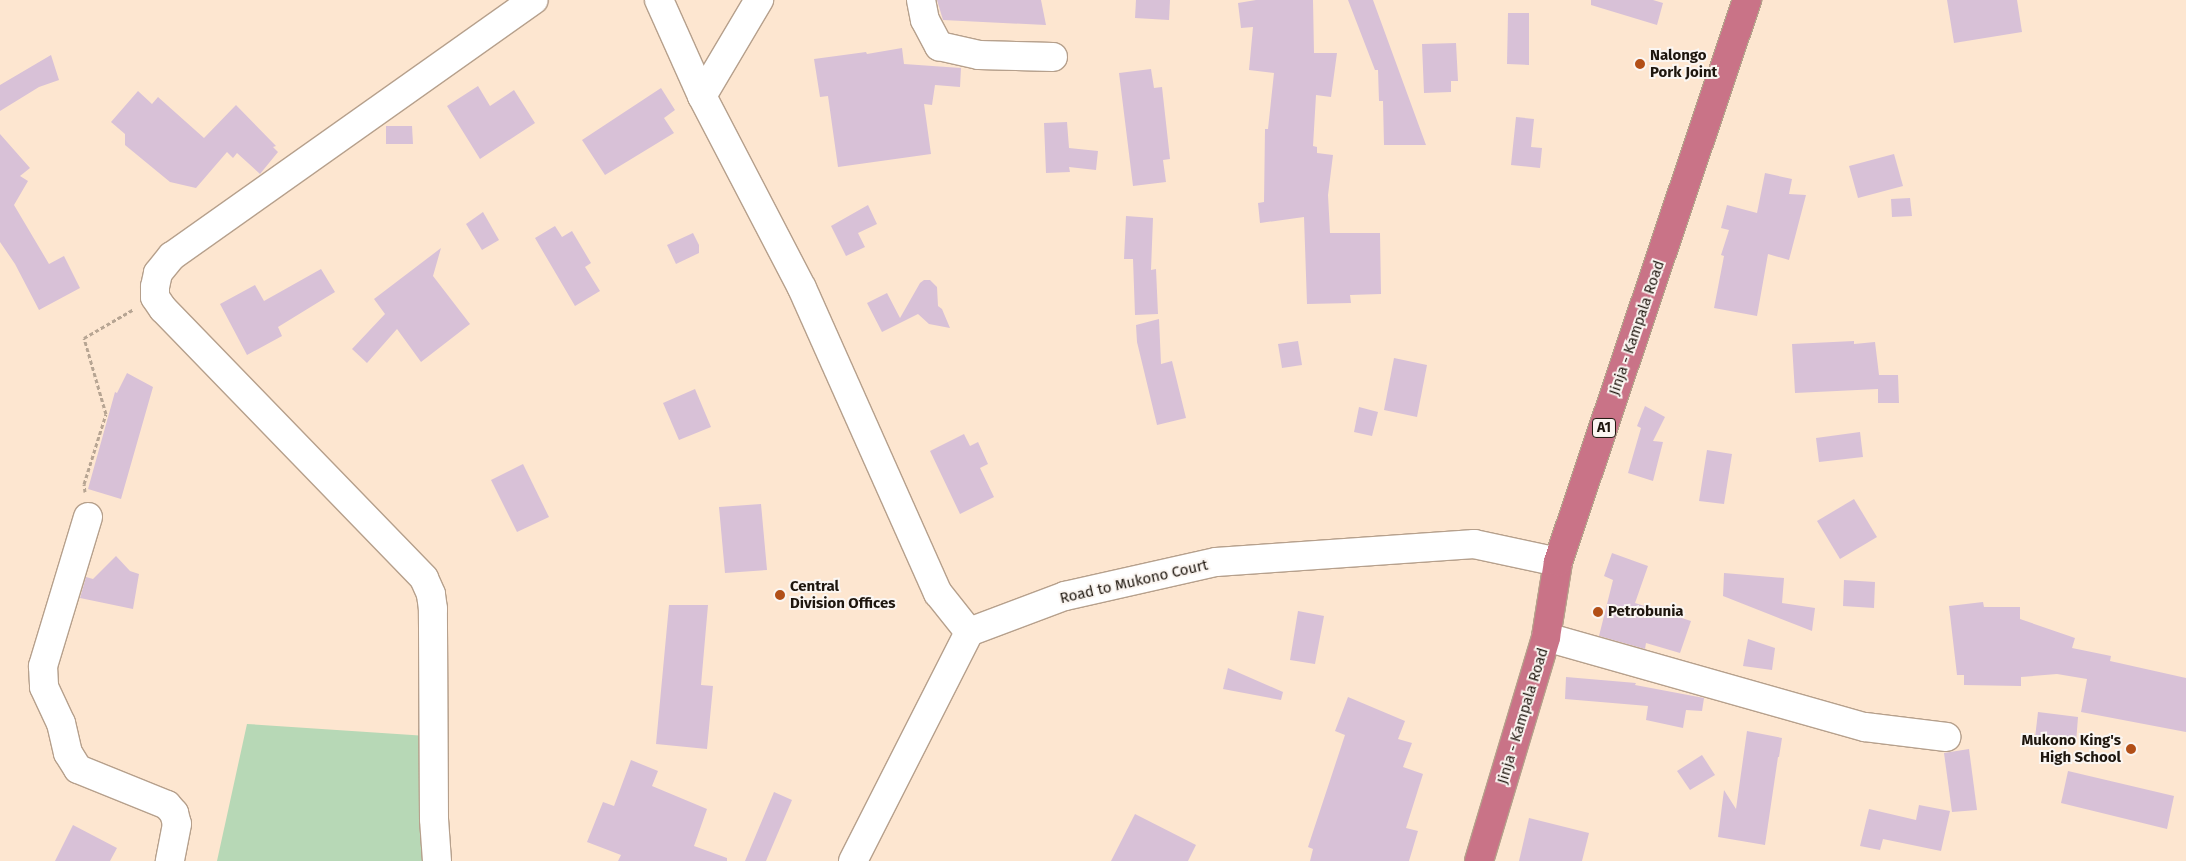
<!DOCTYPE html>
<style>
body{margin:0}
#map{position:relative;width:2186px;height:861px;overflow:hidden;background:#fde6d0;font-family:"Fira Sans",sans-serif}
div>[style]{position:absolute}
[style*='--x']{left:calc(var(--x)*1px);top:calc(var(--y)*1px);width:calc(var(--w)*1px);rotate:calc(var(--a)*1deg)}
.green>*{inset:0;background:#b7d8b6}
.building>*{inset:0;background:#d8c1d7}
.path>*{height:3px;margin-top:-1.5px;transform-origin:0;background:repeating-linear-gradient(90deg,#b7a593 0 4px,transparent 0 6.5px)}
.roads{filter:drop-shadow(1px 0 #b6a08c) drop-shadow(-1px 0 #b6a08c) drop-shadow(0 1px #b6a08c) drop-shadow(0 -1px #b6a08c)}
.minor>*{height:28px;margin:-14px;padding:0 14px;transform-origin:14px;border-radius:14px;background:#fff}
.highway>*{height:28px;margin:-14px;padding:0 14px;transform-origin:14px;border-radius:14px;background:#c97387}
.dots>*{width:14px;height:14px;translate:-50% -50%;box-sizing:border-box;border:2px solid #fbf6f2;border-radius:50%}
span{translate:-50% -50%;white-space:nowrap;text-align:center;line-height:1.15;-webkit-text-stroke:4px #fbf6f2;paint-order:stroke}
.shield-label span{padding:1px 4px;background:#fbf6f2;border:1px solid;border-radius:4px;-webkit-text-stroke-width:0}
.shield-label{font-size:14px;color:#1e160e;font-weight:700}
.poi-label{font-size:15px;color:#1e160e;font-weight:700}
.left{translate:0 -50%;text-align:left}
.right{translate:-100% -50%;text-align:right}
.street-label{font-size:15px;color:#1e160e}
</style>
<div id="map">
<div class="green">
<i style="clip-path:polygon(247px 724px,427px 736px,434px 861px,217px 861px)"></i>
</div>
<div class="building">
<i style="clip-path:polygon(937px 0,1041px 0,1046px 25px,943px 20px)"></i>
<i style="clip-path:polygon(1136px 0,1170px 0,1169px 20px,1135px 18px)"></i>
<i style="clip-path:polygon(1256px 0,1313px 0,1314px 53px,1337px 53px,1331px 97px,1316px 95px,1313px 146px,1317px 147px,1317px 153px,1333px 155px,1328px 195px,1330px 233px,1380px 233px,1381px 294px,1350px 295px,1351px 303px,1307px 304px,1304px 217px,1260px 223px,1258px 203px,1264px 202px,1265px 129px,1268px 129px,1274px 73px,1249px 70px,1253px 27px,1241px 28px,1238px 3px)"></i>
<i style="clip-path:polygon(1348px 0,1373px 0,1426px 145px,1384px 145px,1383px 101px,1379px 101px,1378px 70px,1375px 70px)"></i>
<i style="clip-path:polygon(1591px 0,1653px 0,1663px 3px,1657px 25px,1591px 5px)"></i>
<i style="clip-path:polygon(1947px 0,2017px 0,2022px 32px,1954px 43px)"></i>
<i style="clip-path:polygon(1508px 13px,1529px 13px,1529px 65px,1507px 64px)"></i>
<i style="clip-path:polygon(1456px 43px,1458px 81px,1451px 81px,1451px 92px,1424px 93px,1422px 44px)"></i>
<i style="clip-path:polygon(902px 48px,904px 64px,961px 68px,960px 87px,935px 85px,932px 105px,924px 104px,931px 154px,838px 167px,828px 96px,820px 97px,814px 59px,866px 52px,867px 54px)"></i>
<i style="clip-path:polygon(51px 55px,59px 80px,39px 87px,0 111px,0 85px)"></i>
<i style="clip-path:polygon(1151px 69px,1154px 88px,1162px 87px,1170px 159px,1163px 160px,1166px 182px,1133px 186px,1119px 73px)"></i>
<i style="clip-path:polygon(478px 86px,490px 106px,514px 90px,535px 123px,480px 159px,447px 106px)"></i>
<i style="clip-path:polygon(661px 88px,675px 110px,664px 118px,674px 133px,605px 175px,582px 140px)"></i>
<i style="clip-path:polygon(138px 91px,152px 104px,158px 97px,204px 138px,236px 105px,276px 146px,273px 147px,278px 152px,260px 174px,237px 153px,233px 158px,227px 152px,196px 188px,170px 182px,125px 145px,125px 134px,111px 122px)"></i>
<i style="clip-path:polygon(1516px 117px,1534px 119px,1531px 147px,1542px 148px,1540px 168px,1511px 165px)"></i>
<i style="clip-path:polygon(1067px 122px,1069px 148px,1098px 151px,1096px 170px,1069px 167px,1070px 172px,1046px 173px,1044px 123px)"></i>
<i style="clip-path:polygon(386px 126px,412px 126px,413px 144px,386px 144px)"></i>
<i style="clip-path:polygon(0 134px,30px 168px,20px 176px,28px 181px,14px 205px,49px 264px,64px 256px,80px 288px,39px 310px,15px 264px,0 242px)"></i>
<i style="clip-path:polygon(1894px 154px,1903px 186px,1858px 198px,1849px 166px)"></i>
<i style="clip-path:polygon(1765px 173px,1792px 179px,1789px 194px,1806px 195px,1789px 260px,1768px 254px,1757px 316px,1714px 308px,1724px 256px,1721px 255px,1729px 230px,1721px 228px,1727px 205px,1757px 213px)"></i>
<i style="clip-path:polygon(1910px 198px,1912px 216px,1892px 217px,1891px 199px)"></i>
<i style="clip-path:polygon(868px 205px,877px 224px,858px 233px,865px 247px,846px 256px,831px 226px)"></i>
<i style="clip-path:polygon(483px 212px,499px 240px,482px 250px,466px 224px)"></i>
<i style="clip-path:polygon(1126px 216px,1153px 218px,1151px 270px,1156px 269px,1158px 314px,1135px 315px,1133px 259px,1124px 259px)"></i>
<i style="clip-path:polygon(555px 226px,562px 237px,572px 231px,591px 263px,585px 267px,600px 291px,575px 306px,535px 238px)"></i>
<i style="clip-path:polygon(693px 233px,699px 245px,699px 253px,676px 264px,667px 245px)"></i>
<i style="clip-path:polygon(441px 248px,433px 276px,470px 324px,421px 362px,397px 329px,367px 363px,352px 349px,385px 314px,374px 299px)"></i>
<i style="clip-path:polygon(321px 269px,335px 292px,278px 327px,282px 336px,247px 355px,220px 304px,255px 285px,264px 301px)"></i>
<i style="clip-path:polygon(924px 280px,930px 280px,937px 287px,938px 306px,942px 309px,950px 328px,929px 324px,918px 314px,882px 332px,867px 303px,887px 293px,900px 318px,920px 283px)"></i>
<i style="clip-path:polygon(1159px 319px,1161px 364px,1172px 361px,1186px 418px,1157px 425px,1137px 342px,1136px 325px)"></i>
<i style="clip-path:polygon(1298px 341px,1302px 365px,1282px 368px,1278px 344px)"></i>
<i style="clip-path:polygon(1854px 341px,1854px 344px,1875px 342px,1879px 375px,1898px 375px,1899px 403px,1878px 403px,1878px 389px,1795px 393px,1792px 344px)"></i>
<i style="clip-path:polygon(1394px 358px,1427px 365px,1417px 417px,1384px 410px)"></i>
<i style="clip-path:polygon(127px 373px,153px 387px,121px 499px,88px 489px,115px 392px,117px 393px)"></i>
<i style="clip-path:polygon(695px 389px,711px 427px,679px 440px,663px 403px)"></i>
<i style="clip-path:polygon(1645px 406px,1665px 417px,1653px 441px,1663px 442px,1653px 481px,1628px 473px,1641px 428px,1637px 426px)"></i>
<i style="clip-path:polygon(1359px 407px,1378px 412px,1372px 436px,1354px 432px)"></i>
<i style="clip-path:polygon(1860px 432px,1863px 457px,1819px 462px,1816px 438px)"></i>
<i style="clip-path:polygon(964px 434px,970px 446px,978px 442px,988px 464px,980px 468px,994px 497px,960px 514px,930px 451px)"></i>
<i style="clip-path:polygon(1707px 450px,1732px 454px,1724px 504px,1699px 501px)"></i>
<i style="clip-path:polygon(523px 464px,549px 517px,517px 532px,491px 480px)"></i>
<i style="clip-path:polygon(1854px 499px,1877px 537px,1840px 559px,1817px 521px)"></i>
<i style="clip-path:polygon(761px 504px,767px 570px,725px 573px,719px 507px)"></i>
<i style="clip-path:polygon(1612px 553px,1648px 566px,1635px 603px,1691px 621px,1680px 653px,1646px 643px,1645px 649px,1599px 636px,1613px 580px,1604px 576px)"></i>
<i style="clip-path:polygon(116px 556px,130px 571px,139px 574px,133px 609px,80px 598px,86px 577px,93px 579px)"></i>
<i style="clip-path:polygon(1724px 573px,1784px 578px,1782px 603px,1815px 608px,1812px 631px,1723px 596px)"></i>
<i style="clip-path:polygon(1844px 580px,1875px 582px,1874px 608px,1843px 606px)"></i>
<i style="clip-path:polygon(1983px 602px,1984px 607px,2020px 607px,2020px 619px,2075px 638px,2072px 648px,2111px 656px,2110px 661px,2186px 678px,2186px 732px,2081px 712px,2087px 679px,2057px 674px,2021px 677px,2021px 686px,1964px 685px,1964px 675px,1957px 675px,1949px 606px)"></i>
<i style="clip-path:polygon(669px 605px,708px 605px,701px 685px,713px 686px,707px 749px,656px 744px)"></i>
<i style="clip-path:polygon(1298px 611px,1324px 616px,1315px 664px,1290px 660px)"></i>
<i style="clip-path:polygon(1748px 639px,1775px 648px,1772px 670px,1743px 666px)"></i>
<i style="clip-path:polygon(1228px 668px,1283px 692px,1281px 700px,1223px 689px)"></i>
<i style="clip-path:polygon(1566px 677px,1636px 683px,1635px 685px,1704px 698px,1702px 711px,1686px 710px,1683px 728px,1646px 720px,1648px 706px,1565px 699px)"></i>
<i style="clip-path:polygon(1348px 697px,1405px 721px,1398px 739px,1412px 743px,1403px 767px,1423px 774px,1406px 828px,1418px 831px,1409px 861px,1310px 861px,1313px 849px,1308px 847px,1345px 735px,1335px 731px)"></i>
<i style="clip-path:polygon(2038px 712px,2078px 717px,2076px 743px,2035px 738px)"></i>
<i style="clip-path:polygon(1747px 731px,1782px 738px,1779px 757px,1778px 757px,1765px 845px,1718px 837px,1724px 790px,1736px 809px)"></i>
<i style="clip-path:polygon(1969px 749px,1977px 810px,1952px 812px,1944px 753px)"></i>
<i style="clip-path:polygon(1702px 755px,1715px 775px,1690px 790px,1677px 771px)"></i>
<i style="clip-path:polygon(631px 760px,658px 771px,652px 786px,707px 809px,694px 846px,727px 858px,727px 861px,618px 861px,621px 855px,587px 842px,603px 802px,614px 806px)"></i>
<i style="clip-path:polygon(2068px 771px,2174px 796px,2167px 829px,2061px 803px)"></i>
<i style="clip-path:polygon(774px 792px,792px 800px,766px 861px,745px 861px)"></i>
<i style="clip-path:polygon(1919px 805px,1950px 811px,1941px 851px,1883px 839px,1880px 850px,1860px 846px,1869px 809px,1916px 820px)"></i>
<i style="clip-path:polygon(1135px 814px,1196px 845px,1188px 861px,1111px 861px)"></i>
<i style="clip-path:polygon(1529px 818px,1589px 833px,1582px 861px,1519px 861px)"></i>
<i style="clip-path:polygon(73px 825px,117px 848px,110px 861px,55px 861px)"></i>
</div>
<div class="path">
<i style="--x:85;--y:492;--w:8;--a:-97"></i>
<i style="--x:84;--y:484;--w:73;--a:-72.6"></i>
<i style="--x:106;--y:414;--w:79;--a:-106.1"></i>
<i style="--x:84;--y:338;--w:58;--a:-30.1"></i>
</div>
<div class="roads">
<div class="minor">
<i style="--x:659;--y:0;--w:105;--a:65.9"></i>
<i style="--x:702;--y:96;--w:216;--a:62.5"></i>
<i style="--x:802;--y:288;--w:334;--a:66"></i>
<i style="--x:938;--y:593;--w:50;--a:51.5"></i>
<i style="--x:921;--y:0;--w:20;--a:79"></i>
<i style="--x:925;--y:20;--w:30;--a:62"></i>
<i style="--x:939;--y:46;--w:41;--a:12.7"></i>
<i style="--x:979;--y:55;--w:74;--a:1.5"></i>
<i style="--x:702;--y:96;--w:112;--a:-59.3"></i>
<i style="--x:88;--y:517;--w:156;--a:106.8"></i>
<i style="--x:43;--y:666;--w:21;--a:87"></i>
<i style="--x:44;--y:687;--w:40;--a:65"></i>
<i style="--x:61;--y:723;--w:31;--a:77"></i>
<i style="--x:68;--y:753;--w:19;--a:58"></i>
<i style="--x:78;--y:769;--w:96;--a:22"></i>
<i style="--x:167;--y:805;--w:11;--a:49"></i>
<i style="--x:174;--y:813;--w:11;--a:75"></i>
<i style="--x:177;--y:824;--w:38;--a:101"></i>
<i style="--x:1546;--y:637;--w:331;--a:15.8"></i>
<i style="--x:1865;--y:727;--w:82;--a:7"></i>
<i style="--x:437;--y:861;--w:42;--a:-94.1"></i>
<i style="--x:434;--y:819;--w:210;--a:-90.3"></i>
<i style="--x:433;--y:609;--w:15;--a:-98"></i>
<i style="--x:431;--y:594;--w:17;--a:-114"></i>
<i style="--x:424;--y:578;--w:375;--a:-134.1"></i>
<i style="--x:163;--y:309;--w:14;--a:-124"></i>
<i style="--x:155;--y:297;--w:10;--a:-90"></i>
<i style="--x:155;--y:287;--w:14;--a:-78"></i>
<i style="--x:158;--y:273;--w:22;--a:-51"></i>
<i style="--x:172;--y:256;--w:443;--a:-35.3"></i>
<i style="--x:853;--y:861;--w:257;--a:-63.1"></i>
<i style="--x:969;--y:632;--w:103;--a:-20.6"></i>
<i style="--x:1065;--y:596;--w:155;--a:-12.7"></i>
<i style="--x:1216;--y:562;--w:259;--a:-4"></i>
<i style="--x:1474;--y:544;--w:86;--a:12.1"></i>
</div>
<div class="highway">
<i style="--x:1479;--y:861;--w:234;--a:-73.3"></i>
<i style="--x:1546;--y:637;--w:76;--a:-80.9"></i>
<i style="--x:1558;--y:562;--w:593;--a:-71.41"></i>
</div>
</div>
<div class="dots">
<i style="left:1640px;top:64px;background:#b24f17"></i>
<i style="left:780px;top:595px;background:#b24f17"></i>
<i style="left:1598px;top:612px;background:#b24f17"></i>
<i style="left:2131px;top:749px;background:#b24f17"></i>
</div>
<div class="shield-label">
<span style="left:1604px;top:428px">A1</span>
</div>
<div class="poi-label">
<span class="left" style="left:1650px;top:64px">Nalongo<br>Pork Joint</span>
<span class="left" style="left:790px;top:595px">Central<br>Division Offices</span>
<span class="left" style="left:1608px;top:612px">Petrobunia</span>
<span class="right" style="left:2121px;top:749px">Mukono King's<br>High School</span>
</div>
<div class="street-label">
<span style="left:1637px;top:328px;rotate:-71deg">Jinja - Kampala Road</span>
<span style="left:1134px;top:582px;rotate:-13deg">Road to Mukono Court</span>
<span style="left:1523px;top:716px;rotate:-73deg">Jinja - Kampala Road</span>
</div>
</div>
